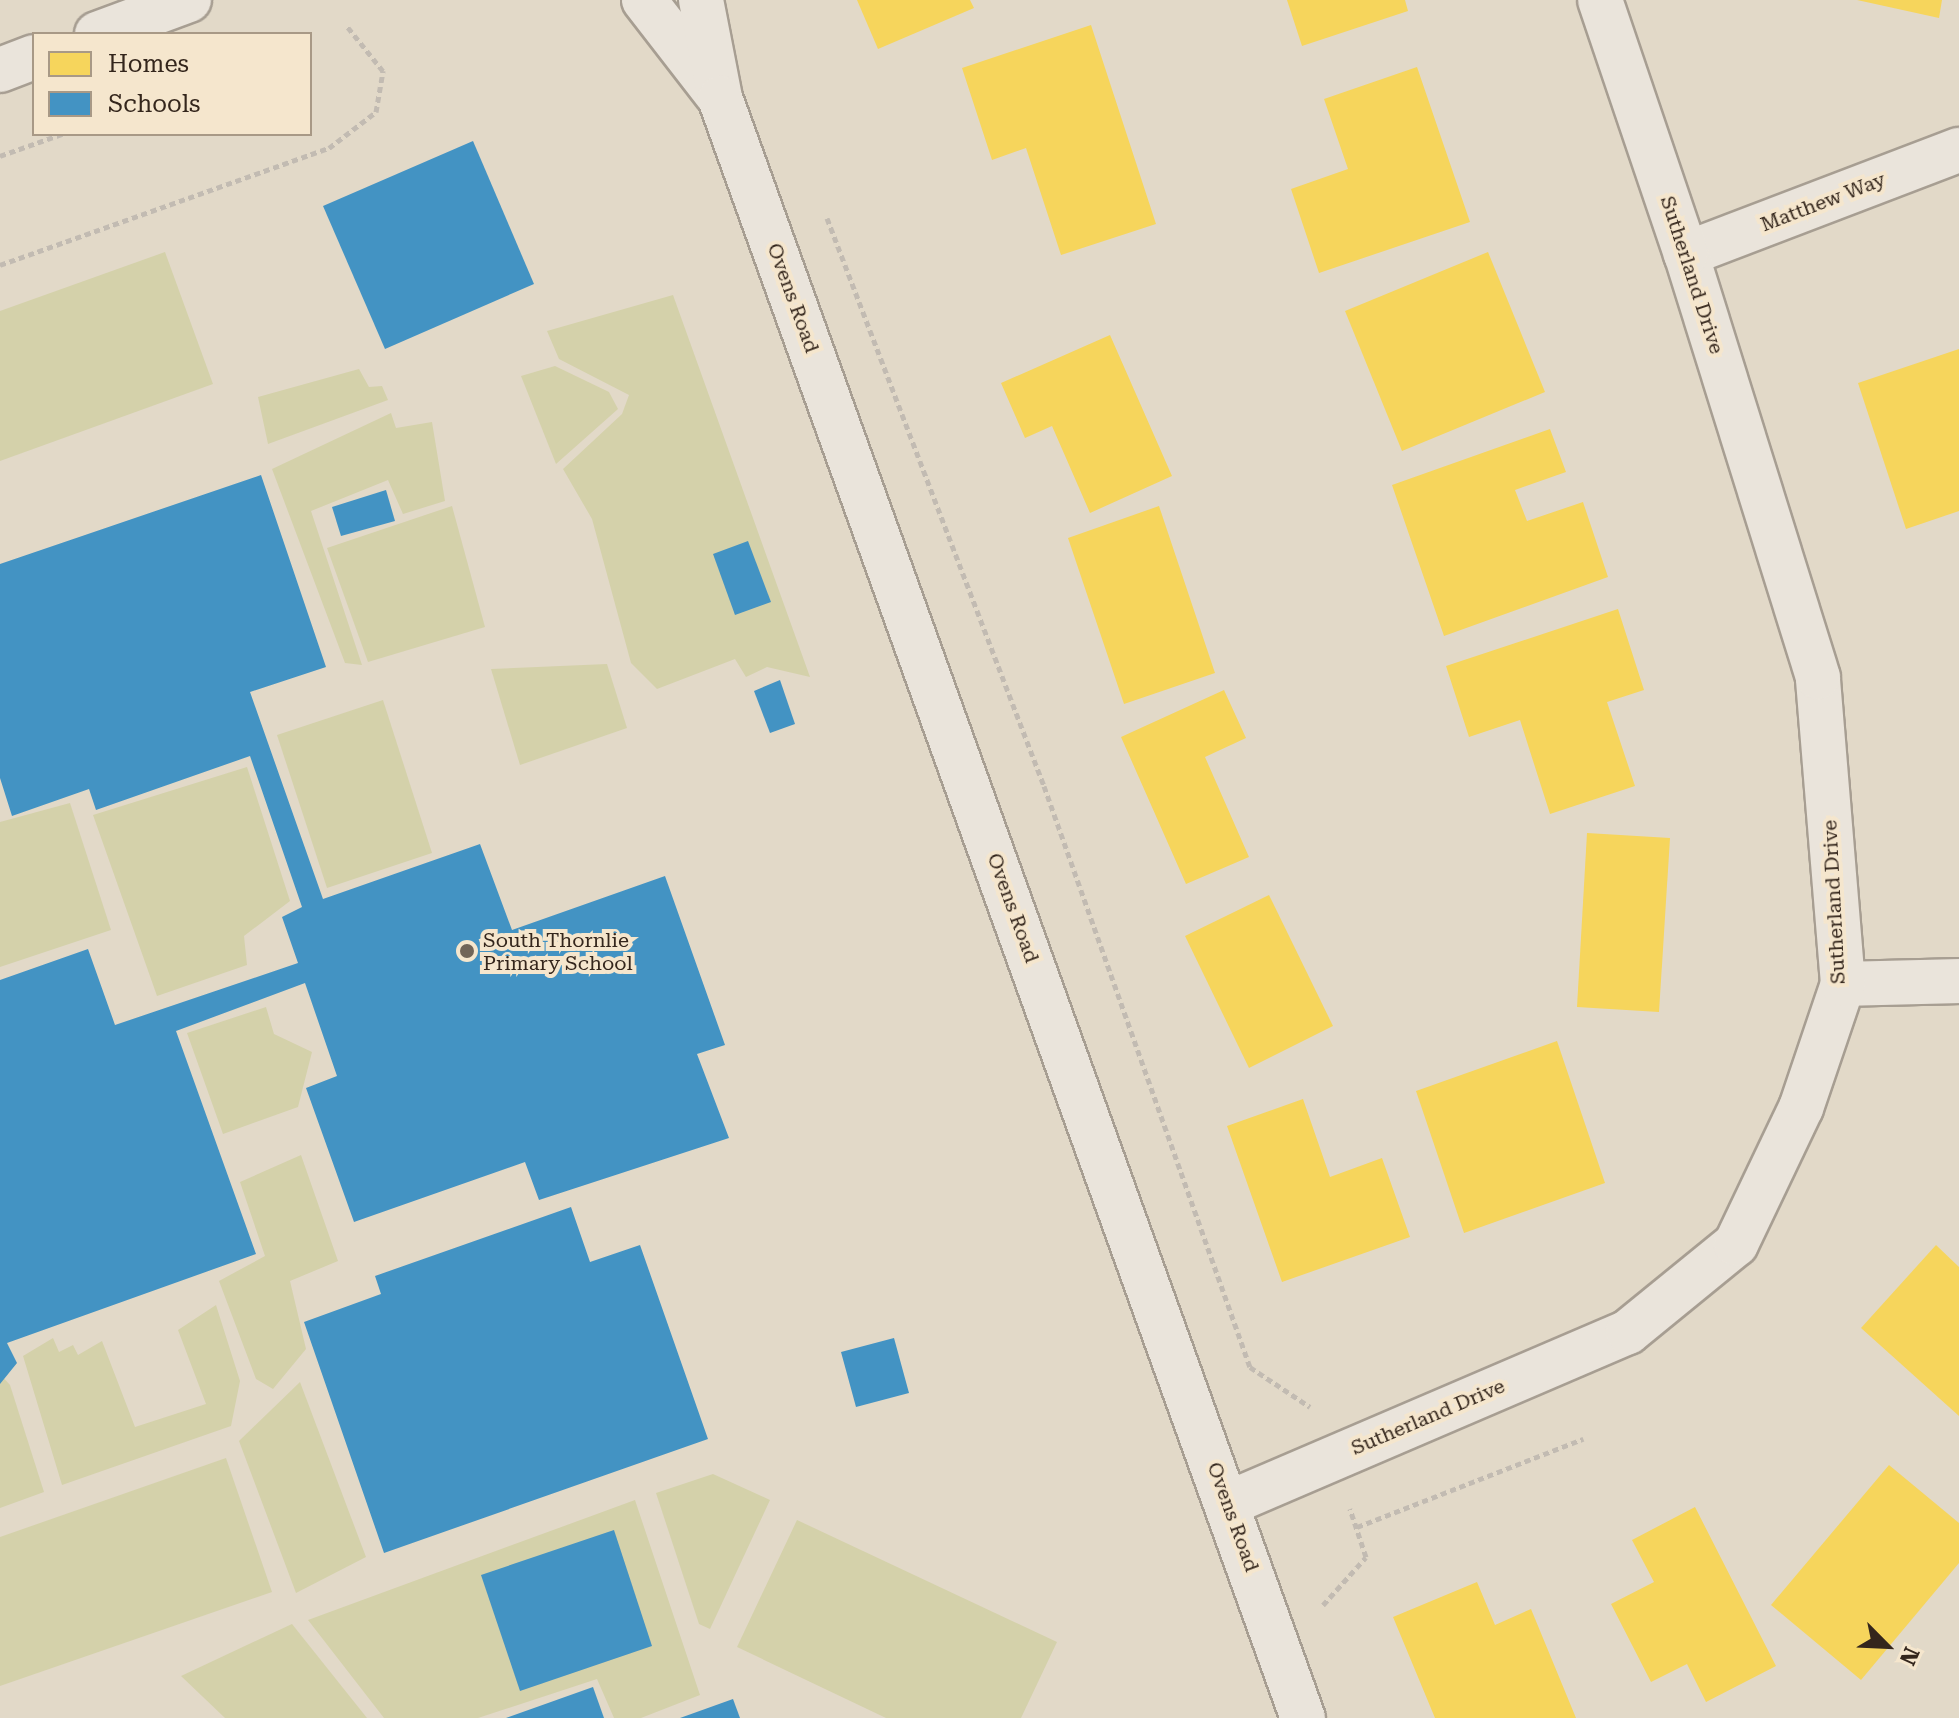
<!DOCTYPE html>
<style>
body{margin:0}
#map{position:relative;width:1959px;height:1718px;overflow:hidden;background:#e2d9c8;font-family:"Roboto Serif",serif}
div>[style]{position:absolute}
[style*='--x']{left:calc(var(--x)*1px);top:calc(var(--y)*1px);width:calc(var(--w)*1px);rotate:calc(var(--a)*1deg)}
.green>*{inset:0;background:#d4d1aa}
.homes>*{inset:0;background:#f6d55c}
.schools>*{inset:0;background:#4393c3}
.path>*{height:5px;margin-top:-2.5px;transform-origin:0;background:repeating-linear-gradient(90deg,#c2bbb2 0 6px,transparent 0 10px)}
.roads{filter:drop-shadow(2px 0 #a79e92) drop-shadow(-2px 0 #a79e92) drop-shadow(0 2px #a79e92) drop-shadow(0 -2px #a79e92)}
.street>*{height:44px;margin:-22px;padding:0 22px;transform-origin:22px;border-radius:22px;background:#eae4db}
.secondary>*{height:44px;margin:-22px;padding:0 22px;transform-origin:22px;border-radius:22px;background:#eae4db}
.dots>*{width:22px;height:22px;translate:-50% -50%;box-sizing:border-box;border:4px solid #f5e6cd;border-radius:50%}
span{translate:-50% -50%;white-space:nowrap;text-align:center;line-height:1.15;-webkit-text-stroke:8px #f5e6cd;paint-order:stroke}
.street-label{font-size:20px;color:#34261c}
.poi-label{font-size:20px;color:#34261c}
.left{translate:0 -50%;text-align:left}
.legend{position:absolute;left:32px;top:32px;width:280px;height:104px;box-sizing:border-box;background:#f5e6cd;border:2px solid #a89986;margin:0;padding:10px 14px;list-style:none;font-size:24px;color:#34261c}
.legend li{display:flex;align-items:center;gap:16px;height:40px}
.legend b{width:40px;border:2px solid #a89986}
.north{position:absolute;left:1847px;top:1606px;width:80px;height:80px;-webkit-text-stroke:6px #f5e6cd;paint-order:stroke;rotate:114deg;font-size:22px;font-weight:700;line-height:32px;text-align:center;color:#34261c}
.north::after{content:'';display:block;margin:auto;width:28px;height:36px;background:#34261c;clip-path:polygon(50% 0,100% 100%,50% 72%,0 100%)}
</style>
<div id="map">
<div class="green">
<i style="clip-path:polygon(165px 252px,213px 384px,0 461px,0 311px)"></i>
<i style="clip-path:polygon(673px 295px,810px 677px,767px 667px,746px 677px,735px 659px,657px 689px,631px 663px,592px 519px,563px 469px,622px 414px,629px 395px,559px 359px,547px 331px)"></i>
<i style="clip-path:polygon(555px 366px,609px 392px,618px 409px,556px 464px,521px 376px)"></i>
<i style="clip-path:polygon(359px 369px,369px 387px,382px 386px,388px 400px,268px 444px,258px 397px)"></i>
<i style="clip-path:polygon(391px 413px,396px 428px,432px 422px,445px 501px,403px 514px,388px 480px,311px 511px,362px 665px,345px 663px,272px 469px)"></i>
<i style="clip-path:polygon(452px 506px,485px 627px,368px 662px,327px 548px)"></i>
<i style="clip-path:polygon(607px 664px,627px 728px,520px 765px,491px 669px)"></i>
<i style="clip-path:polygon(383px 700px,432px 853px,327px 888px,277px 735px)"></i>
<i style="clip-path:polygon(247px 767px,290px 901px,244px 936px,247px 965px,157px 996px,93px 815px)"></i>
<i style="clip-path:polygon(70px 803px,111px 930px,0 967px,0 822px)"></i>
<i style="clip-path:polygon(266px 1007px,274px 1034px,312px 1052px,298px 1107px,223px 1134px,187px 1033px)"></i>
<i style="clip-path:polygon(301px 1155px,338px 1261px,290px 1281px,306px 1349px,273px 1389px,256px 1379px,219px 1281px,265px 1256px,240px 1182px)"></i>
<i style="clip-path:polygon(216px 1305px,240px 1381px,231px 1426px,62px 1485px,23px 1356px,53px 1338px,59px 1352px,73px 1345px,78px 1355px,102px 1341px,135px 1427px,206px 1404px,178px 1330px)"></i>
<i style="clip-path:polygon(0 1374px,10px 1385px,44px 1492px,0 1508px)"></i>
<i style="clip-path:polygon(300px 1382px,366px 1557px,296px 1593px,239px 1441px)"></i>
<i style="clip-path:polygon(226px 1458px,272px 1592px,0 1686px,0 1537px)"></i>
<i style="clip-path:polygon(713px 1474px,770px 1500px,710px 1629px,699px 1624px,656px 1493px)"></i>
<i style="clip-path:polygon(635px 1500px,700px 1695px,641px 1718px,614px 1718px,597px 1679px,478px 1718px,384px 1718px,308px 1620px)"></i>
<i style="clip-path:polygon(797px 1520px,1057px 1642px,1021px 1718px,886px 1718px,737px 1647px)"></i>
<i style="clip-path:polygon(292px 1624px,367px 1718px,225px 1718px,181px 1676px)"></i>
</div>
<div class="homes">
<i style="clip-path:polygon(857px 0,970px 0,974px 8px,878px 49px)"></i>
<i style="clip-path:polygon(1287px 0,1405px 0,1408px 11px,1302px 46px)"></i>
<i style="clip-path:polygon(1857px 0,1942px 0,1939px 18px)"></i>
<i style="clip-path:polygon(1091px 25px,1156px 224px,1061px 255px,1026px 148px,992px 160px,962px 68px)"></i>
<i style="clip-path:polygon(1417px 67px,1470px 222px,1319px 273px,1291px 189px,1348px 169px,1324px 99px)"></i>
<i style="clip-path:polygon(1488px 252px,1545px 392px,1402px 451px,1345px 311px)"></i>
<i style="clip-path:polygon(1110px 335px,1172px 476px,1090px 513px,1052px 426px,1025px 438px,1001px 383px)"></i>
<i style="clip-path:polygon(1959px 349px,1959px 511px,1906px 529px,1858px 383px)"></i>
<i style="clip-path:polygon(1550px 429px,1566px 472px,1515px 490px,1527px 521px,1583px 502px,1608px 577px,1444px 636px,1392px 485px)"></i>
<i style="clip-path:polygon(1159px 506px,1215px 673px,1124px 704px,1068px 538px)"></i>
<i style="clip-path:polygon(1618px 609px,1644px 690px,1607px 702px,1635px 786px,1550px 814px,1520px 720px,1469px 737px,1446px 666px)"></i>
<i style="clip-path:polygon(1224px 690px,1246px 738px,1205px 757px,1249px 857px,1186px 884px,1121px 737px)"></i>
<i style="clip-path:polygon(1587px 833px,1670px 838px,1659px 1012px,1577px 1007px)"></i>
<i style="clip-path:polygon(1269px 895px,1333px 1026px,1249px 1068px,1185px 936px)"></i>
<i style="clip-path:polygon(1557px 1041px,1605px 1183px,1464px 1233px,1416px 1091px)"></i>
<i style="clip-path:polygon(1303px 1099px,1330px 1177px,1382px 1158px,1410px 1237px,1282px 1282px,1227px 1126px)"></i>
<i style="clip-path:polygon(1936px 1245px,1959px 1267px,1959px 1416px,1861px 1328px)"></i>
<i style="clip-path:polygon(1889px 1465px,1959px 1523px,1959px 1563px,1861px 1680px,1771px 1605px)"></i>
<i style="clip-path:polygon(1695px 1507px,1776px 1666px,1706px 1702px,1687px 1664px,1651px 1682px,1611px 1604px,1654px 1582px,1632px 1540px)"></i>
<i style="clip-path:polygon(1477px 1582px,1495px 1625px,1531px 1609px,1576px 1718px,1435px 1718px,1393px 1617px)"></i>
</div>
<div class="schools">
<i style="clip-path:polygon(473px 141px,534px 284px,385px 349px,323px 206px)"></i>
<i style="clip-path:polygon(261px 475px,326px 667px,250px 692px,323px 899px,480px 844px,512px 930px,665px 876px,725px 1045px,697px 1054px,729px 1138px,539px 1200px,525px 1162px,354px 1222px,306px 1088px,337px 1076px,305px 983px,176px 1031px,256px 1254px,7px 1343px,17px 1363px,0 1384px,0 980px,88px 949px,115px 1025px,298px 963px,282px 917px,302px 907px,250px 756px,96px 810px,89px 789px,12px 816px,0 778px,0 564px)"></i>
<i style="clip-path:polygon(386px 490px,395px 521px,341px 536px,332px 507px)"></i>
<i style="clip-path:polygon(748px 541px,771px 602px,735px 615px,713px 554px)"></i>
<i style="clip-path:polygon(780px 680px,795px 724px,770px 733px,754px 691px)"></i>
<i style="clip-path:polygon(571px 1207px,590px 1262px,640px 1245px,708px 1439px,384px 1553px,304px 1322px,381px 1294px,375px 1276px)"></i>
<i style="clip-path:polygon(894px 1338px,909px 1393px,856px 1407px,841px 1352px)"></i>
<i style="clip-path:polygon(614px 1530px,652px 1646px,520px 1691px,481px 1575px)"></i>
<i style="clip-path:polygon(593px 1687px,604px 1718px,506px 1718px)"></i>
<i style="clip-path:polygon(733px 1699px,740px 1718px,680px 1718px)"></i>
</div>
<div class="path">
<i style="--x:0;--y:156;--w:66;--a:-19.5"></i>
<i style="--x:827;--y:218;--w:608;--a:69.09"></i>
<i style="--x:1044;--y:786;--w:616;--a:70.48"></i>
<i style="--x:1250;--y:1367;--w:72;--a:33.7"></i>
<i style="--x:0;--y:265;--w:349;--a:-19.6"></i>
<i style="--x:329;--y:148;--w:59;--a:-37.5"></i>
<i style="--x:376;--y:112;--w:42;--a:-80.3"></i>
<i style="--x:383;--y:71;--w:59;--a:-128.8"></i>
<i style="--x:1357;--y:1527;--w:243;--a:-21.3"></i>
<i style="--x:1323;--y:1605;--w:64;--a:-48.1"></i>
<i style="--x:1366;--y:1557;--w:51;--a:-108.4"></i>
</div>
<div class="roads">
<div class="street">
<i style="--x:1686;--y:254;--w:292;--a:-20.9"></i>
<i style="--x:1843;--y:984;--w:116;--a:-1.5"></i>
<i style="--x:1229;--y:1503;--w:434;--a:-23.2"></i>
<i style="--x:1628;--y:1332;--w:139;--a:-39.2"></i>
<i style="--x:1736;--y:1244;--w:151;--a:-64.5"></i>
<i style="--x:1801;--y:1108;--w:131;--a:-71.3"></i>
<i style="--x:1843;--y:984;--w:308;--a:-94.7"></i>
<i style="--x:1818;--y:677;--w:443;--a:-107.3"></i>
<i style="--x:1686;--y:254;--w:268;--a:-108.7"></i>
</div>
<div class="secondary">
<i style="--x:644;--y:0;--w:118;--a:52.3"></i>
<i style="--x:701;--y:0;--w:100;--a:79"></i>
<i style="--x:720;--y:98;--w:1722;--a:70.21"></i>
<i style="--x:97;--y:34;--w:98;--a:-20.3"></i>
<i style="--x:0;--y:70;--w:36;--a:-21"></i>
</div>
</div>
<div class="dots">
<i style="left:467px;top:951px;background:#716558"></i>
</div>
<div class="street-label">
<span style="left:1823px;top:202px;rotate:-21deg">Matthew Way</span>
<span style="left:1692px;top:275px;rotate:72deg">Sutherland Drive</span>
<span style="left:793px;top:298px;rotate:70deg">Ovens Road</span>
<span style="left:1834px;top:902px;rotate:-93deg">Sutherland Drive</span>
<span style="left:1013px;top:908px;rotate:70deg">Ovens Road</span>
<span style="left:1428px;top:1417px;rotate:-23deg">Sutherland Drive</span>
<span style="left:1233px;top:1517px;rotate:70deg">Ovens Road</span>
</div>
<div class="poi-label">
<span class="left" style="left:483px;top:952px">South Thornlie<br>Primary School</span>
</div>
<ul class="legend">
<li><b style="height:22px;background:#f6d55c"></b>Homes</li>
<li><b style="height:22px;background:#4393c3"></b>Schools</li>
</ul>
<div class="north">N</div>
</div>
